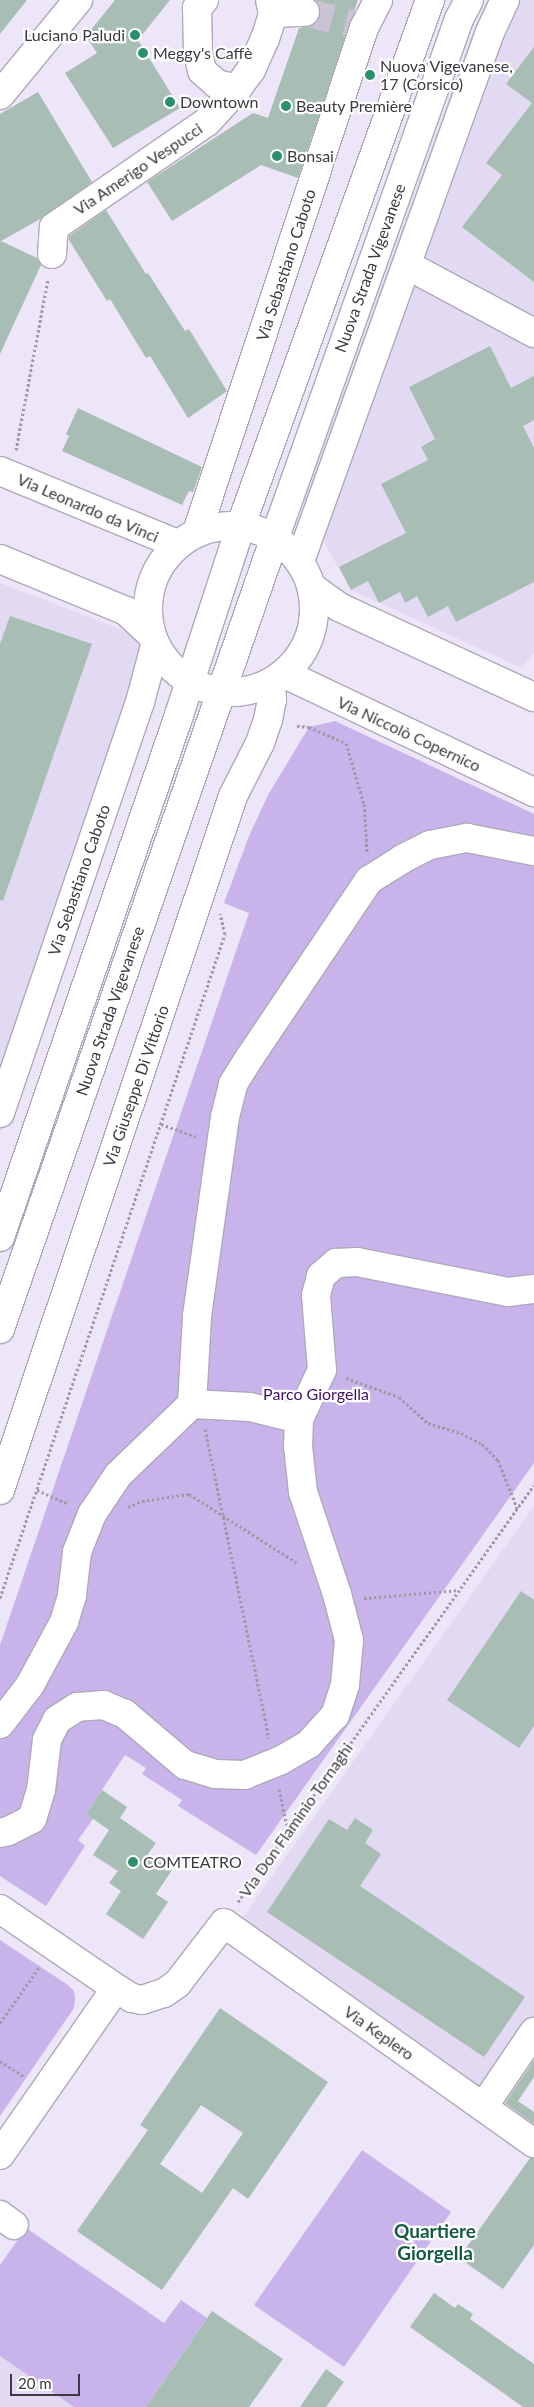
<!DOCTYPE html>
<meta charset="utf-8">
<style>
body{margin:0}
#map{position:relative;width:534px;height:2407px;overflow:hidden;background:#ede6f9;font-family:Lato,sans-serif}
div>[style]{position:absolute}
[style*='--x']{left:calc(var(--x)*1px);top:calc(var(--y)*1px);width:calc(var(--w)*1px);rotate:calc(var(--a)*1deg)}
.built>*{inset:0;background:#e2d9f2}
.green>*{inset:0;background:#c8b3eb}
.building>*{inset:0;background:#a8bdb3}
.minor-tunnel>*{height:28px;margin-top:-14px;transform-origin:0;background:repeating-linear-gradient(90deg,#cac3d4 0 28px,transparent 0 42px)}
.path>*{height:3px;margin-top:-1.5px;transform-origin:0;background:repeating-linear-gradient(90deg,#9e98a7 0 2.5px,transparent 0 5px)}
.roads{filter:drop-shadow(1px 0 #aea8ba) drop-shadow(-1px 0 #aea8ba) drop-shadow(0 1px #aea8ba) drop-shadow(0 -1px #aea8ba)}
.minor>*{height:28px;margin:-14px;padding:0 14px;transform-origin:14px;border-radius:14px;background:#fff}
.major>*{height:28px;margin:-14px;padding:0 14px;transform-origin:14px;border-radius:14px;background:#fff}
.major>.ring{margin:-14px;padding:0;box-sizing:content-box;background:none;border:28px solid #fff;border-radius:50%}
.dots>*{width:14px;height:14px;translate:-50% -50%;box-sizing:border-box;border:2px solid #fff;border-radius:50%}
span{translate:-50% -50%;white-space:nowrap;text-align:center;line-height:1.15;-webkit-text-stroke:4.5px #fff;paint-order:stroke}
.poi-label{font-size:16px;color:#3c3941}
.right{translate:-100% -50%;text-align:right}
.left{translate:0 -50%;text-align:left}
.street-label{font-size:16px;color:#3c3941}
.park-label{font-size:16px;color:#3d1266}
.quarter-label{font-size:19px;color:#135a41;font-weight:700}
.scale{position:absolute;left:10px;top:2374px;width:70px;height:22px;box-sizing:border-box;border:2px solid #3c3941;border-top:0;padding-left:6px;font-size:15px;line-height:18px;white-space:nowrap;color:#3c3941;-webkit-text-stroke:4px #fff;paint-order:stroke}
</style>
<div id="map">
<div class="built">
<i style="clip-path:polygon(488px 0,534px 0,534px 653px,522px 668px,351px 590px,303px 505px,474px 28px)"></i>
<i style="clip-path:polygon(0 583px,144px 638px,160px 667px,0 1135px)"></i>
<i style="clip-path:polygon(534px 1506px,534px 2016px,487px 2086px,476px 2088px,241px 1920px)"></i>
<i style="clip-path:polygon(0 2356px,74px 2407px,0 2407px)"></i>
</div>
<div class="green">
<i style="clip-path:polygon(335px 721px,534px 814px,534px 1463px,256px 1855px,178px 1806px,182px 1800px,142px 1774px,146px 1768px,125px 1755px,86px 1814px,93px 1819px,78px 1840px,85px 1846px,46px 1906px,0 1876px,0 1645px,249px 913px,224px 903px,249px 836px,268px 795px,309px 727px)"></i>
<i style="clip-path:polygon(0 1940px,68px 1985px,74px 1991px,75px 1999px,74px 2008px,0 2116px)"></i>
<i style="clip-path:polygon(362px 2150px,451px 2212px,344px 2367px,254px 2305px)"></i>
<i style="clip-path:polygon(26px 2228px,164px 2323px,181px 2300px,207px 2318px,146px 2407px,74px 2407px,0 2356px,0 2265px)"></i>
</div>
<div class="building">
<i style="clip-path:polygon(0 0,27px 0,0 34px)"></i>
<i style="clip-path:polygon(115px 0,170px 0,138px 40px,180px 108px,113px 148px,65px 73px,97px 53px,86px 36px)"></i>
<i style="clip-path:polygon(314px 0,358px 0,298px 178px,261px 165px,172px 221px,147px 182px,253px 113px,268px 118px,299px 28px,313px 25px,319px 19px,321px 11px)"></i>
<i style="clip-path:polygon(534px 47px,534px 282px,462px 227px,502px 175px,486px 163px,532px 103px,506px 84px)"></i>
<i style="clip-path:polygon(38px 92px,92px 182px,42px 218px,1px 241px,37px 258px,41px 265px,0 354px,0 114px)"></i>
<i style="clip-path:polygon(106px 210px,146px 274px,148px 273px,185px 331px,189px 329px,227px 391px,188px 418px,150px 356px,146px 358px,110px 299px,107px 301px,69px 240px,69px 236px)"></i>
<i style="clip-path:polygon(490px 346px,511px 388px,534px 376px,534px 420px,523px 426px,534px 448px,534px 582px,456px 622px,448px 606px,428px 617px,417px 596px,405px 603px,400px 592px,379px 603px,368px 581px,351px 590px,339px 567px,406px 533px,381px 484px,428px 460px,421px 447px,435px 439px,409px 387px)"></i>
<i style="clip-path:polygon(78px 408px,202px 467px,193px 492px,189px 491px,182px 505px,62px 451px,69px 436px,66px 434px)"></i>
<i style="clip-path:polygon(10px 616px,92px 644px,3px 901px,0 900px,0 644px)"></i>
<i style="clip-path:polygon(521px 1591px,534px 1600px,534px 1726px,519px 1748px,447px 1700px)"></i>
<i style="clip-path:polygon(102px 1790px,127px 1807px,120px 1818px,156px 1843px,148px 1854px,172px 1870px,156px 1894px,168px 1902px,143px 1939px,106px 1914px,121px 1891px,109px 1883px,118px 1871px,93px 1855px,109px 1830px,86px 1814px)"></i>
<i style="clip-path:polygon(355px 1818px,373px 1830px,365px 1843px,381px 1854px,360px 1886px,525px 1997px,484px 2057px,267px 1912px,329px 1819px,347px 1830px)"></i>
<i style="clip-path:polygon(evenodd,220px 2008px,328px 2082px,248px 2199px,233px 2188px,162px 2290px,77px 2231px,148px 2130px,140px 2125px,220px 2008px,201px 2105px,243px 2133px,202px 2193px,160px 2164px,201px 2105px)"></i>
<i style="clip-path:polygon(534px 2060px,534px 2077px,518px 2101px,534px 2112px,534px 2124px,505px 2103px)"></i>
<i style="clip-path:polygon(530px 2158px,534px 2158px,534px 2245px,503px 2289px,459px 2258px)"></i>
<i style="clip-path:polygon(434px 2293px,455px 2308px,458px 2304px,473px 2314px,470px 2319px,534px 2364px,534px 2407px,523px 2407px,410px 2327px)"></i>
<i style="clip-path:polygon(212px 2311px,283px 2359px,249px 2407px,146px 2407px)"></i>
<i style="clip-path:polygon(326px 2369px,344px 2382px,326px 2407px,300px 2407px)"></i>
</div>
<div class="minor-tunnel">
<i style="--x:305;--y:12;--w:48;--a:14.6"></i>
</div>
<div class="path">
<i style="--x:16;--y:450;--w:174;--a:-79.4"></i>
<i style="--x:297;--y:726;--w:12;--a:5"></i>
<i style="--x:309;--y:727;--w:40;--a:23.4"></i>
<i style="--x:346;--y:743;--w:64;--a:73.6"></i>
<i style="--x:364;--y:804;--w:48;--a:86.4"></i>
<i style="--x:161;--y:1124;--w:37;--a:20"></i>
<i style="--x:346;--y:1378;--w:56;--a:19.7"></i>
<i style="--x:399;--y:1397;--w:39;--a:42"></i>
<i style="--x:428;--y:1423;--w:34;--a:17"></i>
<i style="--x:461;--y:1433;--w:24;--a:28"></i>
<i style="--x:482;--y:1444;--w:23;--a:45"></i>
<i style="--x:498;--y:1460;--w:52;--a:68.4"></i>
<i style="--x:205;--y:1429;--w:316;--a:78.3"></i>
<i style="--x:37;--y:1490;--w:35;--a:24"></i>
<i style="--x:128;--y:1507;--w:15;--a:-23"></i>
<i style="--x:142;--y:1501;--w:48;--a:-8.5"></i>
<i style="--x:189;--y:1494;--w:130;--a:32.5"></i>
<i style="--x:0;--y:1598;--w:701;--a:-71.28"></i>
<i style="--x:225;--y:934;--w:21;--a:-104"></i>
<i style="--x:364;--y:1598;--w:95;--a:-4.8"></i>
<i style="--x:279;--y:1789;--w:43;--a:77.9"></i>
<i style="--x:238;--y:1902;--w:511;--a:-54.63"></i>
<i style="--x:0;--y:2023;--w:70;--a:-54.9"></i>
<i style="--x:0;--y:2061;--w:30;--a:33"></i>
</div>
<div class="roads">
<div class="minor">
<i style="--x:204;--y:0;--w:11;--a:131"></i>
<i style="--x:197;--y:8;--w:45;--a:88.7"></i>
<i style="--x:198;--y:53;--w:18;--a:77"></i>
<i style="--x:202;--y:71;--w:20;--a:41"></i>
<i style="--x:217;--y:84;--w:21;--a:14"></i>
<i style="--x:237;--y:89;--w:24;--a:-54"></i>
<i style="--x:251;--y:70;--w:34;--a:-66"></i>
<i style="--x:265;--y:39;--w:26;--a:-72"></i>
<i style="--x:273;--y:14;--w:14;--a:-102"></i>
<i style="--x:272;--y:13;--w:33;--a:-2"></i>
<i style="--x:0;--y:95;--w:123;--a:-50.6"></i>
<i style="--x:52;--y:254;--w:27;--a:-86"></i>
<i style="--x:54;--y:227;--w:186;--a:-34.5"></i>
<i style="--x:207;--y:122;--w:45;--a:-47.7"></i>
<i style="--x:407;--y:265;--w:144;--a:28.2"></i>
<i style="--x:0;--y:471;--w:191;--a:22.4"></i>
<i style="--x:197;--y:532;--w:531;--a:-71.67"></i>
<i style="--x:364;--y:28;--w:31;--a:-63"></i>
<i style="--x:0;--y:559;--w:136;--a:22.4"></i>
<i style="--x:126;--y:611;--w:33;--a:43"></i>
<i style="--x:300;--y:561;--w:562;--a:-70.24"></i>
<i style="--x:490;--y:32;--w:35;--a:-65"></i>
<i style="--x:313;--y:588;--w:32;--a:36"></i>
<i style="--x:339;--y:607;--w:215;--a:24.8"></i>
<i style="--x:285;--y:674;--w:276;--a:25.4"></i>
<i style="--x:0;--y:1113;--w:434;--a:-71.2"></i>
<i style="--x:140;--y:702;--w:58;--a:-75"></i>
<i style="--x:192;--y:1404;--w:88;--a:-86.7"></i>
<i style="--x:197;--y:1316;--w:201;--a:-82"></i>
<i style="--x:225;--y:1117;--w:34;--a:-76"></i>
<i style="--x:233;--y:1084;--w:32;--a:-58"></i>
<i style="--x:250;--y:1057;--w:213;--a:-56.1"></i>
<i style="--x:369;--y:880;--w:39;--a:-32"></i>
<i style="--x:402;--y:859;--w:31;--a:-27"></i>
<i style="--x:430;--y:845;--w:38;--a:-11"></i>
<i style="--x:467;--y:838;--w:68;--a:11"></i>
<i style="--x:299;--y:1419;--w:54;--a:-64.9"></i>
<i style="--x:322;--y:1370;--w:75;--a:-94.6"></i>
<i style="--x:316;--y:1295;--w:20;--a:-75"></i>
<i style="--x:321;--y:1276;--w:20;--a:-41"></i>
<i style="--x:336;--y:1263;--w:21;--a:-3"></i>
<i style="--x:357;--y:1262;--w:154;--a:11.2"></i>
<i style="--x:508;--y:1292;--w:26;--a:-7"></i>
<i style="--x:0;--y:1490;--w:732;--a:-71.44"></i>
<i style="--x:233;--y:796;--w:59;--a:-63"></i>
<i style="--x:260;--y:743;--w:24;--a:-71"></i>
<i style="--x:268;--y:720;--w:20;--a:-79"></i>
<i style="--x:272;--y:700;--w:17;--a:-93"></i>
<i style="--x:0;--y:1724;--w:49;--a:-52.4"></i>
<i style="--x:30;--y:1685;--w:72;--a:-61.6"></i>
<i style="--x:64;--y:1622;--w:28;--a:-73"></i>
<i style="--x:72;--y:1595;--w:43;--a:-83.4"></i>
<i style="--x:77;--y:1552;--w:41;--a:-68.5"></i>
<i style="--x:92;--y:1514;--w:47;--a:-56.3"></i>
<i style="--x:118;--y:1475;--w:103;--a:-43.8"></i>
<i style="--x:192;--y:1404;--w:58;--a:3"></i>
<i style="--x:250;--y:1407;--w:50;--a:13.8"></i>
<i style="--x:299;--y:1419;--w:27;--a:92"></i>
<i style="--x:298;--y:1446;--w:46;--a:83.8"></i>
<i style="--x:303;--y:1492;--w:108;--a:71.6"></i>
<i style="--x:337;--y:1594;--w:48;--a:75.4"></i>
<i style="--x:349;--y:1640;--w:45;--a:95.1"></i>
<i style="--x:345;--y:1685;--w:32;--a:108"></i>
<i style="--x:335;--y:1715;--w:39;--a:132"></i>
<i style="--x:309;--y:1744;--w:34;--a:150"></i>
<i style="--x:279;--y:1761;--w:37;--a:158"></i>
<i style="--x:245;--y:1775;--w:30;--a:-178"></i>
<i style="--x:215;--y:1774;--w:31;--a:-163"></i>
<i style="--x:185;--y:1765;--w:79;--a:-139.6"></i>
<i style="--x:125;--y:1714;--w:23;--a:-157"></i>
<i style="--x:104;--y:1705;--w:27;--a:176"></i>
<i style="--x:77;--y:1707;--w:24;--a:147"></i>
<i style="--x:57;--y:1720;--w:22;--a:117"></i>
<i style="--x:47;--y:1740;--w:50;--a:96.8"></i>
<i style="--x:41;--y:1790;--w:30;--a:107"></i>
<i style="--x:32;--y:1819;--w:27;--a:153"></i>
<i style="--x:8;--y:1831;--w:8;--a:166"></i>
<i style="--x:0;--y:1909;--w:140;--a:34.3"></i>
<i style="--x:116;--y:1988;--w:19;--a:32"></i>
<i style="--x:132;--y:1998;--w:10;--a:11"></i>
<i style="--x:142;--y:2000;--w:23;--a:-18"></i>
<i style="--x:164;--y:1993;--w:16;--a:-35"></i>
<i style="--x:177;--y:1984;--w:77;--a:-52.4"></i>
<i style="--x:224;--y:1923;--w:380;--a:35.4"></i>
<i style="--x:483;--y:2107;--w:91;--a:-55.8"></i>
<i style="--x:0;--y:2155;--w:203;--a:-55.2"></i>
<i style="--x:0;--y:2215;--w:17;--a:36"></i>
</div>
<div class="major">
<i class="ring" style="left:148px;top:526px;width:138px;height:138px"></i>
<i style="--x:0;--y:1237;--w:552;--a:-71.07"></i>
<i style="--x:179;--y:715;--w:200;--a:-71.9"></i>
<i style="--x:241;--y:525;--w:558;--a:-70.2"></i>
<i style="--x:0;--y:1329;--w:838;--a:-70.85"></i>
<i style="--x:275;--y:537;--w:550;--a:-70.44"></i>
<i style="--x:459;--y:19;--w:21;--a:-62"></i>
</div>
</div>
<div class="dots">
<i style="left:135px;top:35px;background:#2c906c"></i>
<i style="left:143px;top:53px;background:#2c906c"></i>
<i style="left:370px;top:75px;background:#2c906c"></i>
<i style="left:170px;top:102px;background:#2c906c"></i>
<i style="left:286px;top:106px;background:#2c906c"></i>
<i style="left:277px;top:156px;background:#2c906c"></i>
<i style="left:133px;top:1862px;background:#2c906c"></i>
</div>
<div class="poi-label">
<span class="right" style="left:125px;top:35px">Luciano Paludi</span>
<span class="left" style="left:153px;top:53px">Meggy's Caffè</span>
<span class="left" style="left:380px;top:75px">Nuova Vigevanese,<br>17 (Corsico)</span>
<span class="left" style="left:180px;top:102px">Downtown</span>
<span class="left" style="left:296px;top:106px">Beauty Première</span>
<span class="left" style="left:287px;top:156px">Bonsai</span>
<span class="left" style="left:143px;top:1862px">COMTEATRO</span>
</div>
<div class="street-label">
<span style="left:138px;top:169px;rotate:-34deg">Via Amerigo Vespucci</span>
<span style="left:286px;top:265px;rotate:-72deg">Via Sebastiano Caboto</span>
<span style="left:370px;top:268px;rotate:-70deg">Nuova Strada Vigevanese</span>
<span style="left:88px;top:508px;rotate:23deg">Via Leonardo da Vinci</span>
<span style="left:409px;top:734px;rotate:25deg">Via Niccolò Copernico</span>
<span style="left:79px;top:880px;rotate:-71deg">Via Sebastiano Caboto</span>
<span style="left:110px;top:1011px;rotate:-71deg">Nuova Strada Vigevanese</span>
<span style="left:136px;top:1086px;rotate:-71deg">Via Giuseppe Di Vittorio</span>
<span style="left:296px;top:1820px;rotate:-55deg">Via Don Flaminio Tornaghi</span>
<span style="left:379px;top:2033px;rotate:35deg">Via Keplero</span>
</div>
<div class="park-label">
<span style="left:316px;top:1394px">Parco Giorgella</span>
</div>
<div class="quarter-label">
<span style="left:435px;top:2242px">Quartiere<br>Giorgella</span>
</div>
<div class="scale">20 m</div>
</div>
